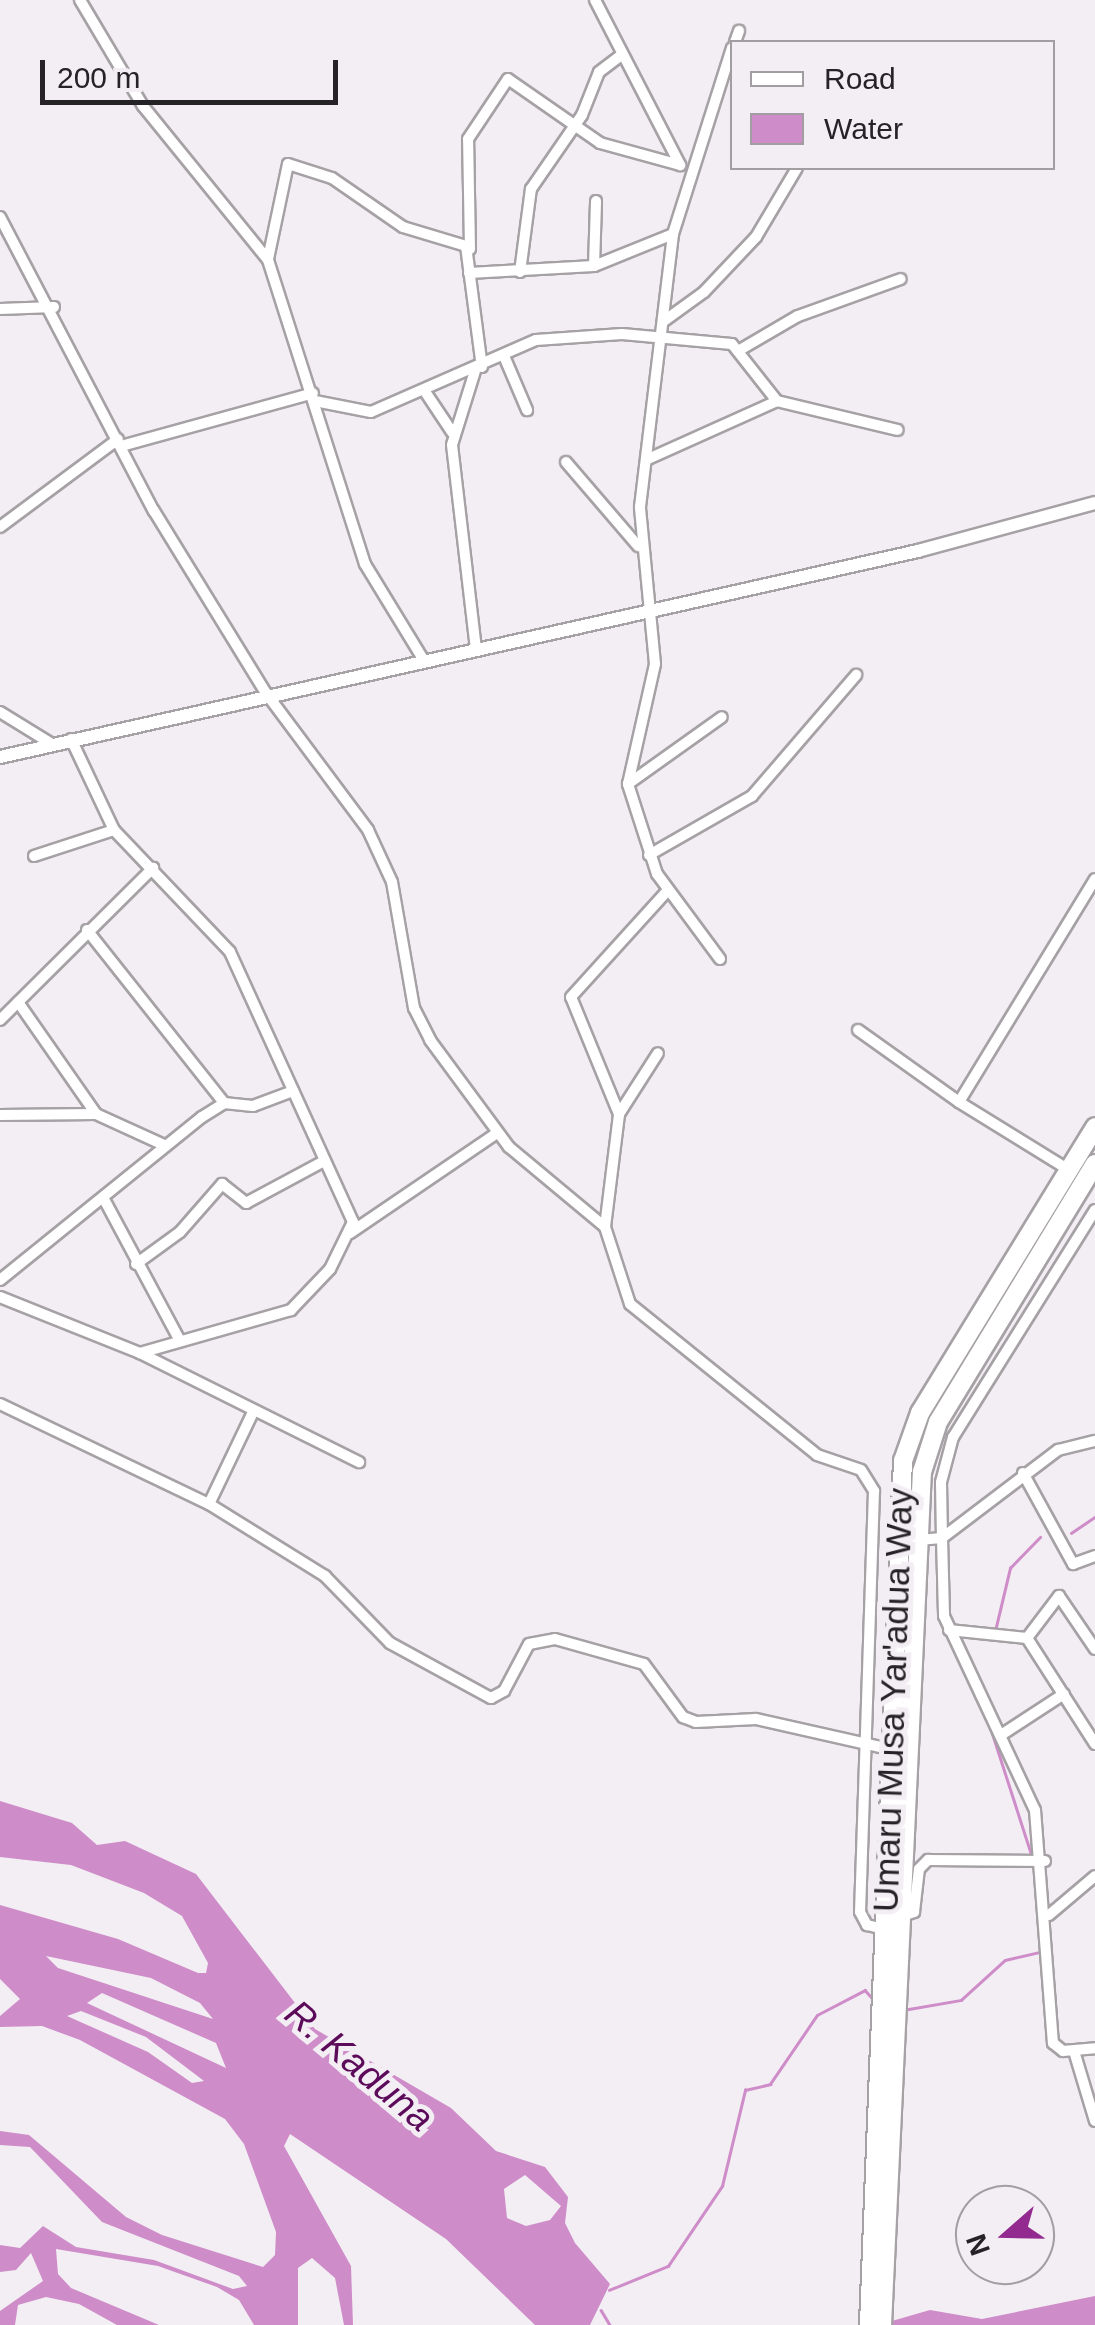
<!DOCTYPE html>
<style>
body{margin:0}
#map{position:relative;width:1095px;height:2325px;overflow:hidden;background:#f3eef3;font-family:Helvetica,sans-serif}
div>[style]{position:absolute}
[style*='--x']{left:calc(var(--x)*1px);top:calc(var(--y)*1px);width:calc(var(--w)*1px);rotate:calc(var(--a)*1deg)}
.water>*{inset:0;background:#ce8cc9}
.stream>*{height:2.5px;margin:-1.25px;padding:0 1.25px;transform-origin:1.25px;border-radius:1.25px;background:#ce8cc9}
.roads{filter:drop-shadow(2px 0 #a6a1a5) drop-shadow(-2px 0 #a6a1a5) drop-shadow(0 2px #a6a1a5) drop-shadow(0 -2px #a6a1a5)}
.minor>*{height:10px;margin:-5px;padding:0 5px;transform-origin:5px;border-radius:5px;background:#fff}
.tertiary>*{height:12px;margin:-6px;padding:0 6px;transform-origin:6px;border-radius:6px;background:#fff}
.primary>*{height:18px;margin:-9px;padding:0 9px;transform-origin:9px;border-radius:9px;background:#fff}
span{translate:-50% -50%;white-space:nowrap;text-align:center;line-height:1.15;-webkit-text-stroke:10px #f3eef3;paint-order:stroke}
.street-label{font-size:35px;color:#252325}
.water-label{font-size:38px;color:#5c0b5a;font-style:italic}
.legend{position:absolute;left:730px;top:40px;width:325px;height:130px;box-sizing:border-box;background:#f3eef3;border:2px solid #a19da1;margin:0;padding:12px 18px;list-style:none;font-size:30px;color:#252325}
.legend li{display:flex;align-items:center;gap:20px;height:50px}
.legend b{width:50px;border:2px solid #a19da1}
.north{position:absolute;left:955px;top:2185px;width:100px;height:100px;box-sizing:border-box;background:#f3eef3;border:2px solid #a19da1;border-radius:50%;rotate:250deg;font-size:28px;font-weight:700;line-height:40px;text-align:center;color:#252325}
.north::after{content:'';display:block;margin:auto;width:35px;height:45px;background:#922a8f;clip-path:polygon(50% 0,100% 100%,50% 72%,0 100%)}
.scale{position:absolute;left:40px;top:60px;width:298px;height:45px;box-sizing:border-box;border:5px solid #252325;border-top:0;padding-left:12px;font-size:30px;line-height:35px;white-space:nowrap;color:#252325;-webkit-text-stroke:8px #f3eef3;paint-order:stroke}
</style>
<div id="map">
<div class="water">
<i style="clip-path:polygon(evenodd,0 1801px,72px 1823px,97px 1845px,125px 1841px,196px 1874px,315px 2029px,451px 2108px,496px 2151px,545px 2167px,568px 2197px,565px 2223px,575px 2243px,610px 2284px,590px 2325px,535px 2325px,446px 2239px,290px 2134px,284px 2146px,351px 2266px,353px 2325px,344px 2325px,335px 2278px,312px 2258px,298px 2268px,298px 2325px,254px 2325px,239px 2300px,217px 2287px,158px 2266px,56px 2249px,58px 2274px,71px 2288px,159px 2325px,117px 2325px,79px 2304px,46px 2297px,18px 2305px,15px 2325px,0 2325px,0 2311px,43px 2281px,31px 2253px,16px 2270px,0 2272px,0 2245px,20px 2248px,43px 2226px,76px 2247px,154px 2260px,233px 2289px,247px 2286px,239px 2276px,102px 2222px,30px 2147px,0 2145px,0 2131px,29px 2135px,126px 2217px,162px 2235px,263px 2267px,275px 2255px,276px 2232px,244px 2144px,225px 2119px,80px 2040px,42px 2026px,0 2027px,0 2016px,20px 1999px,0 1979px,0 1905px,118px 1939px,198px 1973px,206px 1973px,208px 1963px,182px 1916px,144px 1893px,71px 1865px,0 1857px,0 1801px,46px 1956px,151px 1978px,200px 2003px,213px 2019px,58px 1968px,46px 1956px,0 1801px,102px 1993px,216px 2043px,226px 2068px,87px 2003px,102px 1993px,0 1801px,81px 2011px,146px 2037px,204px 2081px,192px 2083px,148px 2052px,67px 2016px,81px 2011px,0 1801px,525px 2175px,561px 2206px,550px 2220px,526px 2226px,507px 2218px,504px 2189px,525px 2175px)"></i>
<i style="clip-path:polygon(1095px 2296px,1095px 2325px,878px 2325px,930px 2310px,982px 2319px)"></i>
</div>
<div class="stream">
<i style="--x:1071;--y:1533;--w:29;--a:-34"></i>
<i style="--x:995;--y:1631;--w:65;--a:-76.6"></i>
<i style="--x:1010;--y:1568;--w:43;--a:-45.9"></i>
<i style="--x:990;--y:1726;--w:133;--a:72.1"></i>
<i style="--x:903;--y:2010;--w:59;--a:-9.8"></i>
<i style="--x:961;--y:2000;--w:59;--a:-42.3"></i>
<i style="--x:1005;--y:1960;--w:39;--a:-13"></i>
<i style="--x:609;--y:2290;--w:64;--a:-22.1"></i>
<i style="--x:668;--y:2266;--w:97;--a:-56"></i>
<i style="--x:722;--y:2186;--w:99;--a:-76.5"></i>
<i style="--x:745;--y:2090;--w:26;--a:-13"></i>
<i style="--x:770;--y:2084;--w:83;--a:-55.7"></i>
<i style="--x:817;--y:2015;--w:54;--a:-27.5"></i>
<i style="--x:865;--y:1990;--w:13;--a:48"></i>
<i style="--x:601;--y:2310;--w:17;--a:59"></i>
</div>
<div class="roads">
<div class="minor">
<i style="--x:80;--y:0;--w:123;--a:59.3"></i>
<i style="--x:143;--y:106;--w:198;--a:50.9"></i>
<i style="--x:268;--y:260;--w:319;--a:72.3"></i>
<i style="--x:365;--y:564;--w:111;--a:58.6"></i>
<i style="--x:595;--y:0;--w:186;--a:62.7"></i>
<i style="--x:735;--y:42;--w:12;--a:-70"></i>
<i style="--x:0;--y:217;--w:332;--a:62.4"></i>
<i style="--x:154;--y:511;--w:214;--a:58.4"></i>
<i style="--x:266;--y:693;--w:171;--a:53.3"></i>
<i style="--x:368;--y:830;--w:57;--a:65.2"></i>
<i style="--x:392;--y:882;--w:128;--a:80.1"></i>
<i style="--x:414;--y:1008;--w:36;--a:63"></i>
<i style="--x:430;--y:1040;--w:133;--a:53.6"></i>
<i style="--x:509;--y:1147;--w:125;--a:39.8"></i>
<i style="--x:605;--y:1227;--w:81;--a:72"></i>
<i style="--x:630;--y:1304;--w:240;--a:38.9"></i>
<i style="--x:817;--y:1455;--w:46;--a:18.8"></i>
<i style="--x:861;--y:1470;--w:25;--a:58"></i>
<i style="--x:874;--y:1491;--w:421;--a:91.9"></i>
<i style="--x:860;--y:1912;--w:15;--a:62"></i>
<i style="--x:867;--y:1925;--w:17;--a:13"></i>
<i style="--x:470;--y:249;--w:110;--a:-91"></i>
<i style="--x:468;--y:139;--w:72;--a:-56.3"></i>
<i style="--x:508;--y:79;--w:112;--a:34.8"></i>
<i style="--x:600;--y:143;--w:83;--a:15.4"></i>
<i style="--x:268;--y:259;--w:97;--a:-78.1"></i>
<i style="--x:288;--y:164;--w:46;--a:17.7"></i>
<i style="--x:332;--y:178;--w:86;--a:34.6"></i>
<i style="--x:403;--y:227;--w:66;--a:16.8"></i>
<i style="--x:466;--y:246;--w:122;--a:82.5"></i>
<i style="--x:594;--y:266;--w:65;--a:-88.2"></i>
<i style="--x:520;--y:272;--w:84;--a:-82.5"></i>
<i style="--x:531;--y:189;--w:90;--a:-55.4"></i>
<i style="--x:582;--y:115;--w:46;--a:-68.4"></i>
<i style="--x:599;--y:72;--w:26;--a:-37"></i>
<i style="--x:469;--y:273;--w:125;--a:-3.2"></i>
<i style="--x:594;--y:266;--w:85;--a:-22.1"></i>
<i style="--x:0;--y:309;--w:54;--a:-2.1"></i>
<i style="--x:664;--y:321;--w:49;--a:-35.9"></i>
<i style="--x:704;--y:292;--w:76;--a:-46.6"></i>
<i style="--x:756;--y:237;--w:80;--a:-59.3"></i>
<i style="--x:738;--y:351;--w:69;--a:-30.3"></i>
<i style="--x:798;--y:316;--w:109;--a:-19.8"></i>
<i style="--x:504;--y:356;--w:59;--a:66.9"></i>
<i style="--x:475;--y:371;--w:77;--a:107.3"></i>
<i style="--x:452;--y:445;--w:204;--a:83.3"></i>
<i style="--x:426;--y:393;--w:47;--a:56.3"></i>
<i style="--x:315;--y:401;--w:57;--a:11.1"></i>
<i style="--x:371;--y:412;--w:180;--a:-23.6"></i>
<i style="--x:536;--y:340;--w:86;--a:-4"></i>
<i style="--x:622;--y:334;--w:110;--a:5.2"></i>
<i style="--x:732;--y:344;--w:73;--a:51.7"></i>
<i style="--x:121;--y:446;--w:199;--a:-15.4"></i>
<i style="--x:648;--y:459;--w:141;--a:-24.2"></i>
<i style="--x:777;--y:401;--w:124;--a:13.5"></i>
<i style="--x:566;--y:462;--w:111;--a:49.4"></i>
<i style="--x:0;--y:527;--w:147;--a:-36.7"></i>
<i style="--x:0;--y:712;--w:61;--a:31.6"></i>
<i style="--x:71;--y:739;--w:101;--a:64.7"></i>
<i style="--x:114;--y:830;--w:168;--a:46.4"></i>
<i style="--x:230;--y:952;--w:297;--a:65.5"></i>
<i style="--x:353;--y:1222;--w:52;--a:116.1"></i>
<i style="--x:330;--y:1269;--w:57;--a:133.6"></i>
<i style="--x:291;--y:1310;--w:157;--a:164.1"></i>
<i style="--x:628;--y:784;--w:115;--a:-35.5"></i>
<i style="--x:649;--y:855;--w:119;--a:-29.8"></i>
<i style="--x:752;--y:796;--w:160;--a:-49.3"></i>
<i style="--x:34;--y:856;--w:84;--a:-18"></i>
<i style="--x:87;--y:930;--w:221;--a:51.6"></i>
<i style="--x:720;--y:959;--w:106;--a:-126.5"></i>
<i style="--x:657;--y:874;--w:95;--a:-107.9"></i>
<i style="--x:628;--y:784;--w:123;--a:-77.3"></i>
<i style="--x:655;--y:664;--w:158;--a:-95.5"></i>
<i style="--x:640;--y:507;--w:275;--a:-83.1"></i>
<i style="--x:673;--y:234;--w:195;--a:-72.4"></i>
<i style="--x:18;--y:1002;--w:136;--a:55.1"></i>
<i style="--x:0;--y:1020;--w:216;--a:-44.8"></i>
<i style="--x:858;--y:1030;--w:124;--a:35.5"></i>
<i style="--x:619;--y:1114;--w:126;--a:-112.3"></i>
<i style="--x:571;--y:997;--w:143;--a:-47.8"></i>
<i style="--x:0;--y:1115;--w:96;--a:-0.6"></i>
<i style="--x:96;--y:1114;--w:75;--a:24.5"></i>
<i style="--x:1069;--y:1170;--w:129;--a:-148.3"></i>
<i style="--x:959;--y:1102;--w:261;--a:-58.6"></i>
<i style="--x:105;--y:1201;--w:159;--a:61.8"></i>
<i style="--x:1095;--y:1210;--w:268;--a:122"></i>
<i style="--x:953;--y:1437;--w:47;--a:104.9"></i>
<i style="--x:941;--y:1482;--w:56;--a:89"></i>
<i style="--x:942;--y:1538;--w:146;--a:-37.2"></i>
<i style="--x:1058;--y:1450;--w:38;--a:-14"></i>
<i style="--x:605;--y:1227;--w:114;--a:-82.9"></i>
<i style="--x:619;--y:1114;--w:72;--a:-57.4"></i>
<i style="--x:350;--y:1233;--w:178;--a:-34.2"></i>
<i style="--x:136;--y:1264;--w:54;--a:-36"></i>
<i style="--x:180;--y:1232;--w:64;--a:-48.8"></i>
<i style="--x:222;--y:1184;--w:31;--a:38"></i>
<i style="--x:246;--y:1203;--w:89;--a:-28.3"></i>
<i style="--x:0;--y:1280;--w:260;--a:-38.9"></i>
<i style="--x:202;--y:1117;--w:26;--a:-32"></i>
<i style="--x:224;--y:1103;--w:29;--a:6"></i>
<i style="--x:253;--y:1106;--w:43;--a:-20.6"></i>
<i style="--x:0;--y:1297;--w:151;--a:21.8"></i>
<i style="--x:140;--y:1353;--w:245;--a:26.5"></i>
<i style="--x:0;--y:1404;--w:232;--a:25.6"></i>
<i style="--x:209;--y:1504;--w:137;--a:31.8"></i>
<i style="--x:325;--y:1576;--w:93;--a:45.9"></i>
<i style="--x:390;--y:1643;--w:115;--a:28.6"></i>
<i style="--x:491;--y:1698;--w:15;--a:-28"></i>
<i style="--x:504;--y:1691;--w:53;--a:-62"></i>
<i style="--x:529;--y:1644;--w:26;--a:-11"></i>
<i style="--x:555;--y:1639;--w:92;--a:15.7"></i>
<i style="--x:644;--y:1664;--w:66;--a:53.7"></i>
<i style="--x:683;--y:1717;--w:14;--a:21"></i>
<i style="--x:696;--y:1722;--w:60;--a:-2.9"></i>
<i style="--x:756;--y:1719;--w:136;--a:12.7"></i>
<i style="--x:1023;--y:1473;--w:104;--a:61.2"></i>
<i style="--x:1073;--y:1564;--w:23;--a:-20"></i>
<i style="--x:209;--y:1504;--w:102;--a:-64.4"></i>
<i style="--x:918;--y:1540;--w:24;--a:-5"></i>
<i style="--x:942;--y:1538;--w:78;--a:88.5"></i>
<i style="--x:944;--y:1616;--w:214;--a:64.9"></i>
<i style="--x:1035;--y:1810;--w:234;--a:85.6"></i>
<i style="--x:1053;--y:2043;--w:13;--a:39"></i>
<i style="--x:1063;--y:2051;--w:32;--a:-5"></i>
<i style="--x:949;--y:1630;--w:78;--a:5.9"></i>
<i style="--x:1027;--y:1638;--w:126;--a:57.3"></i>
<i style="--x:1027;--y:1638;--w:53;--a:-52.7"></i>
<i style="--x:1059;--y:1596;--w:64;--a:55.8"></i>
<i style="--x:1001;--y:1735;--w:75;--a:-33.1"></i>
<i style="--x:1049;--y:1915;--w:60;--a:-40.3"></i>
<i style="--x:899;--y:1917;--w:16;--a:-18"></i>
<i style="--x:914;--y:1912;--w:43;--a:-83.4"></i>
<i style="--x:919;--y:1869;--w:13;--a:-45"></i>
<i style="--x:928;--y:1860;--w:117;--a:0.5"></i>
<i style="--x:1074;--y:2051;--w:73;--a:73.3"></i>
</div>
<div class="tertiary">
<i style="--x:0;--y:757;--w:941;--a:-12.65"></i>
<i style="--x:918;--y:551;--w:183;--a:-15.2"></i>
</div>
<div class="primary">
<i style="--x:869;--y:2325;--w:865;--a:-87.75"></i>
<i style="--x:903;--y:1461;--w:51;--a:-70.5"></i>
<i style="--x:920;--y:1413;--w:335;--a:-58.5"></i>
<i style="--x:882;--y:2325;--w:854;--a:-87.32"></i>
<i style="--x:922;--y:1472;--w:52;--a:-72.3"></i>
<i style="--x:938;--y:1422;--w:302;--a:-58.7"></i>
</div>
</div>
<div class="street-label">
<span style="left:893px;top:1700px;rotate:-88deg">Umaru Musa Yar'adua Way</span>
</div>
<div class="water-label">
<span style="left:359px;top:2066px;rotate:40deg">R. Kaduna</span>
</div>
<ul class="legend">
<li><b style="height:12px;background:#fff"></b>Road</li>
<li><b style="height:28px;background:#ce8cc9"></b>Water</li>
</ul>
<div class="north">N</div>
<div class="scale">200 m</div>
</div>
